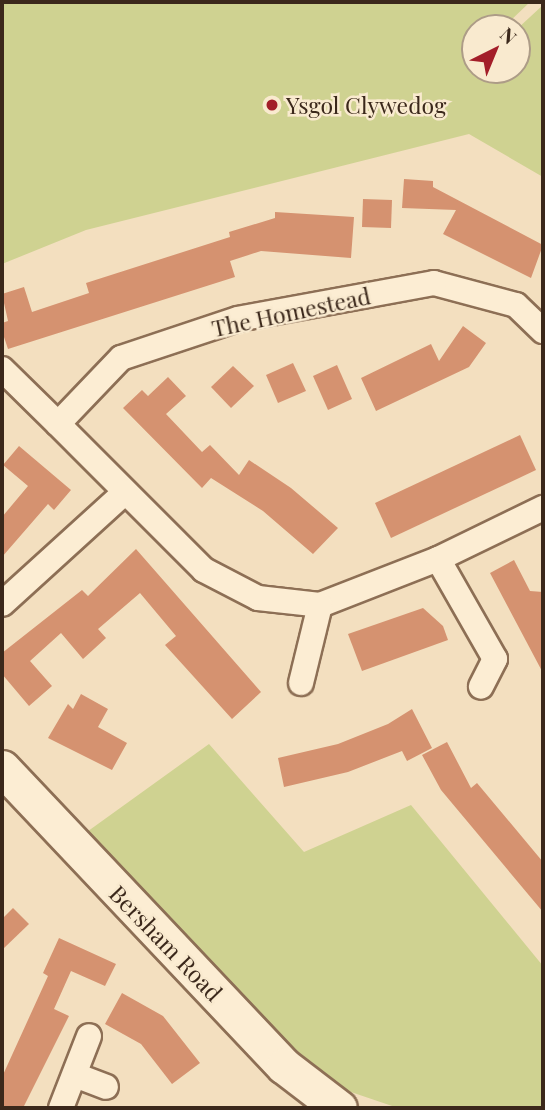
<!DOCTYPE html>
<style>
body{margin:0}
#map{position:relative;width:545px;height:1110px;overflow:hidden;background:#f3dfbf;font-family:"Playfair Display",serif}
div>[style]{position:absolute}
[style*='--x']{left:calc(var(--x)*1px);top:calc(var(--y)*1px);width:calc(var(--w)*1px);rotate:calc(var(--a)*1deg)}
.green>*{inset:0;background:#cfd291}
.building>*{inset:0;background:#d59270}
.roads{filter:drop-shadow(2px 0 #8d6f55) drop-shadow(-2px 0 #8d6f55) drop-shadow(0 2px #8d6f55) drop-shadow(0 -2px #8d6f55)}
.minor>*{height:24px;margin:-12px;padding:0 12px;transform-origin:12px;border-radius:12px;background:#fcedd3}
.secondary>*{height:35px;margin:-17.5px;padding:0 17.5px;transform-origin:17.5px;border-radius:17.5px;background:#fcedd3}
.dots>*{width:19px;height:19px;translate:-50% -50%;box-sizing:border-box;border:4px solid #f9eacf;border-radius:50%}
span{translate:-50% -50%;white-space:nowrap;text-align:center;line-height:1.15;-webkit-text-stroke:5px #f9eacf;paint-order:stroke}
.poi-label{font-size:23px;color:#3b281b}
.left{translate:0 -50%;text-align:left}
.street-label{font-size:23px;color:#3b281b}
.frame{position:absolute;inset:0;border:4px solid #3b281b;pointer-events:none}
.north{position:absolute;left:461px;top:14px;width:70px;height:70px;box-sizing:border-box;background:#f9eacf;border:2px solid #ad9c87;border-radius:50%;rotate:43deg;font-size:19px;font-weight:700;line-height:28px;text-align:center;color:#3b281b}
.north::after{content:'';display:block;margin:auto;width:24px;height:32px;background:#a31e29;clip-path:polygon(50% 0,100% 100%,50% 72%,0 100%)}
</style>
<div id="map">
<div class="green">
<i style="clip-path:polygon(2px 2px,530px 2px,508px 23px,512px 28px,475px 28px,475px 70px,517px 70px,517px 29px,543px 5px,543px 177px,469px 134px,86px 230px,2px 264px)"></i>
<i style="clip-path:polygon(209px 744px,304px 852px,411px 805px,543px 966px,543px 1108px,398px 1108px,345px 1090px,304px 1063px,84px 834px)"></i>
</div>
<div class="building">
<i style="clip-path:polygon(404px 179px,433px 181px,433px 187px,543px 245px,531px 278px,443px 234px,456px 210px,402px 208px)"></i>
<i style="clip-path:polygon(363px 199px,392px 200px,391px 228px,362px 227px)"></i>
<i style="clip-path:polygon(275px 212px,354px 217px,351px 258px,261px 251px,230px 261px,235px 277px,8px 349px,2px 331px,2px 323px,8px 321px,2px 294px,24px 287px,32px 312px,89px 293px,86px 283px,230px 237px,229px 232px,275px 218px)"></i>
<i style="clip-path:polygon(463px 326px,486px 343px,469px 367px,376px 411px,361px 378px,431px 344px,439px 361px)"></i>
<i style="clip-path:polygon(293px 363px,306px 391px,278px 403px,266px 375px)"></i>
<i style="clip-path:polygon(337px 365px,352px 399px,328px 410px,313px 376px)"></i>
<i style="clip-path:polygon(233px 366px,254px 386px,231px 408px,211px 387px)"></i>
<i style="clip-path:polygon(168px 377px,186px 396px,166px 414px,202px 452px,210px 445px,239px 475px,249px 460px,291px 488px,338px 528px,313px 554px,263px 511px,211px 478px,202px 488px,123px 408px,142px 390px,148px 396px)"></i>
<i style="clip-path:polygon(520px 435px,536px 470px,391px 538px,375px 503px)"></i>
<i style="clip-path:polygon(19px 446px,71px 490px,54px 510px,48px 504px,2px 557px,2px 517px,28px 486px,3px 465px)"></i>
<i style="clip-path:polygon(136px 549px,261px 692px,232px 719px,165px 645px,176px 636px,140px 593px,98px 629px,106px 638px,83px 659px,61px 633px,30px 661px,52px 686px,29px 706px,2px 674px,2px 653px,82px 590px,88px 596px)"></i>
<i style="clip-path:polygon(514px 560px,530px 591px,543px 592px,543px 673px,490px 573px)"></i>
<i style="clip-path:polygon(423px 608px,443px 626px,448px 640px,362px 671px,348px 634px)"></i>
<i style="clip-path:polygon(81px 694px,108px 709px,98px 727px,127px 743px,112px 770px,48px 738px,68px 704px,73px 709px)"></i>
<i style="clip-path:polygon(412px 709px,432px 748px,407px 761px,402px 751px,348px 772px,284px 787px,278px 758px,338px 744px,388px 724px)"></i>
<i style="clip-path:polygon(447px 742px,471px 788px,477px 783px,543px 862px,543px 912px,441px 790px,422px 755px)"></i>
<i style="clip-path:polygon(13px 908px,29px 924px,2px 950px,2px 919px)"></i>
<i style="clip-path:polygon(59px 938px,116px 964px,105px 986px,71px 971px,54px 1009px,69px 1016px,23px 1108px,2px 1108px,2px 1077px,48px 976px,43px 973px)"></i>
<i style="clip-path:polygon(122px 993px,163px 1016px,200px 1063px,172px 1084px,141px 1044px,105px 1024px)"></i>
</div>
<div class="roads">
<div class="minor">
<i style="--x:543;--y:331;--w:37;--a:-136"></i>
<i style="--x:516;--y:305;--w:85;--a:-165"></i>
<i style="--x:434;--y:283;--w:199;--a:169.6"></i>
<i style="--x:238;--y:319;--w:123;--a:161.6"></i>
<i style="--x:121;--y:358;--w:91;--a:133.7"></i>
<i style="--x:58;--y:424;--w:206;--a:45"></i>
<i style="--x:204;--y:570;--w:61;--a:27.4"></i>
<i style="--x:258;--y:598;--w:62;--a:6.4"></i>
<i style="--x:320;--y:605;--w:127;--a:-21.3"></i>
<i style="--x:438;--y:559;--w:117;--a:-25.9"></i>
<i style="--x:2;--y:369;--w:78;--a:44.5"></i>
<i style="--x:438;--y:559;--w:115;--a:60.3"></i>
<i style="--x:495;--y:659;--w:31;--a:117"></i>
<i style="--x:2;--y:604;--w:166;--a:-42.3"></i>
<i style="--x:301;--y:683;--w:80;--a:-76.3"></i>
<i style="--x:75;--y:1075;--w:33;--a:21"></i>
<i style="--x:61;--y:1108;--w:77;--a:-68.7"></i>
</div>
<div class="secondary">
<i style="--x:2;--y:768;--w:410;--a:46.6"></i>
<i style="--x:284;--y:1066;--w:69;--a:37.4"></i>
</div>
</div>
<div class="dots">
<i style="left:272px;top:105px;background:#a31e29"></i>
</div>
<div class="poi-label">
<span class="left" style="left:286px;top:105px">Ysgol Clywedog</span>
</div>
<div class="street-label">
<span style="left:291px;top:312px;rotate:-12deg">The Homestead</span>
<span style="left:166px;top:943px;rotate:46deg">Bersham Road</span>
</div>
<div class="frame"></div>
<div class="north">N</div>
</div>
